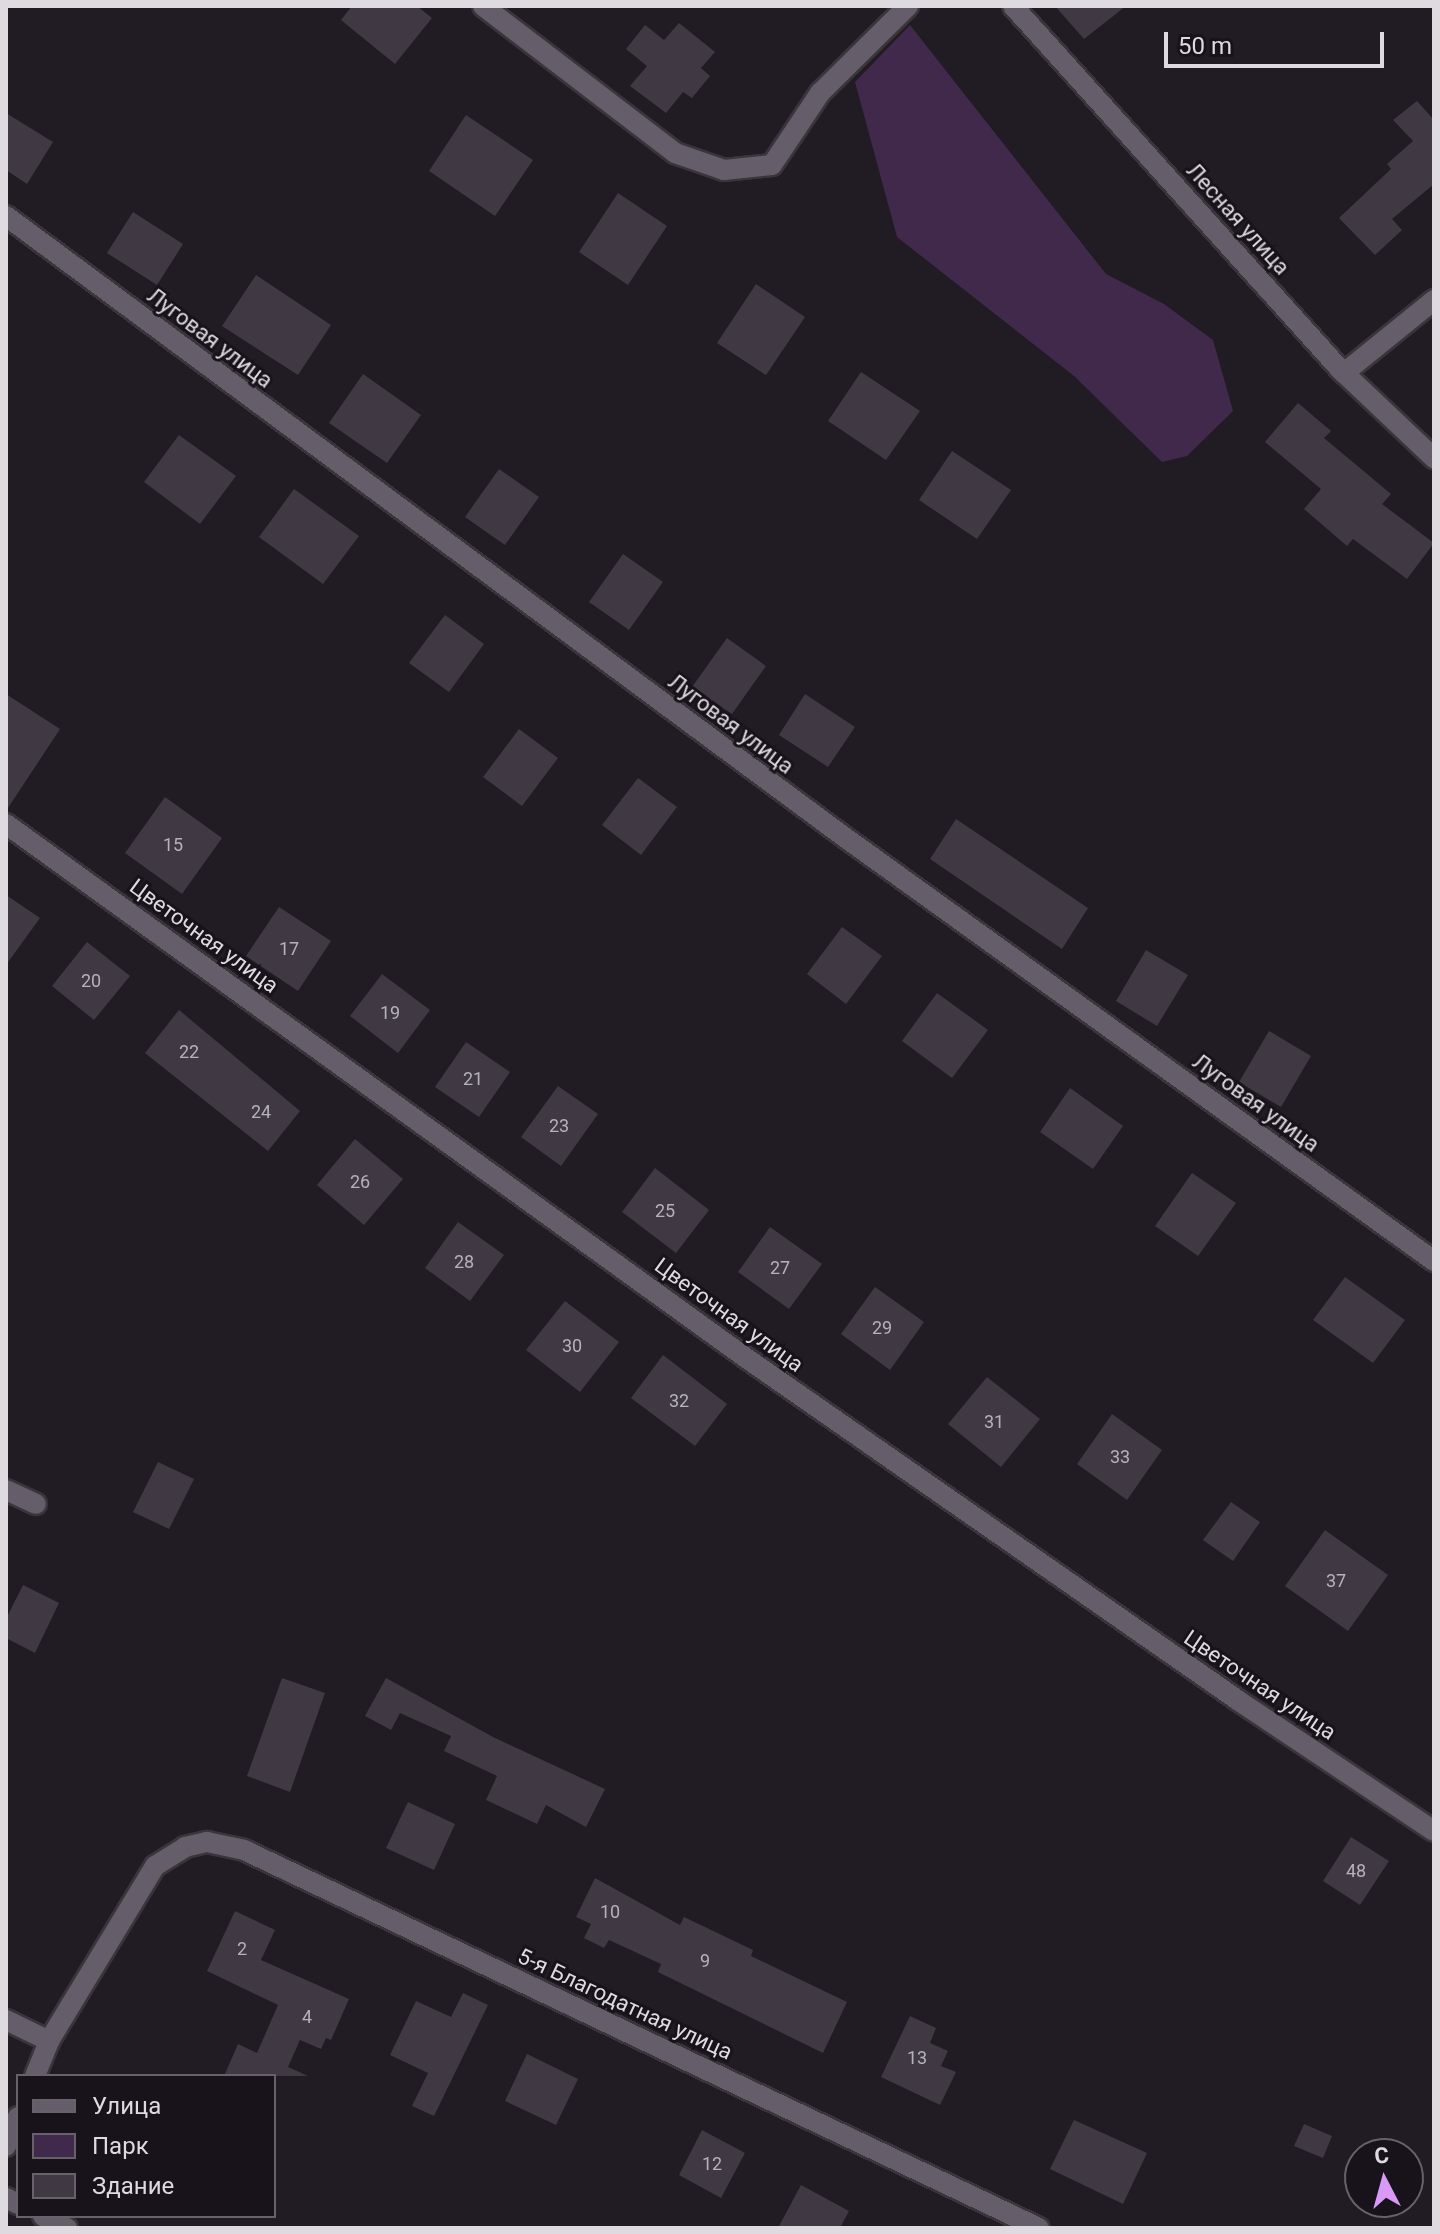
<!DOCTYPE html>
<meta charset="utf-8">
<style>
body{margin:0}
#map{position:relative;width:1440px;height:2234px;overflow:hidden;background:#211b24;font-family:Roboto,sans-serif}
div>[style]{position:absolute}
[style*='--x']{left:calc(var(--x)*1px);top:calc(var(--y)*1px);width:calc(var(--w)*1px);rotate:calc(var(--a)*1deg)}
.green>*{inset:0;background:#40294a}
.building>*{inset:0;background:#403943}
.roads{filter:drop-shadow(2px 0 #39353b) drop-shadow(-2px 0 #39353b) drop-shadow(0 2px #39353b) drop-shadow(0 -2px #39353b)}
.minor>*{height:20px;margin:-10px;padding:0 10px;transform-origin:10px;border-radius:10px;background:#655d69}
span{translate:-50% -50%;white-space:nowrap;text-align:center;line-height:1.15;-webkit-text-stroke:6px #18121b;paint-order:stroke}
.number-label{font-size:18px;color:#b6b2b9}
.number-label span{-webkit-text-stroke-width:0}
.street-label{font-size:22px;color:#dedae0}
.frame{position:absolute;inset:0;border:8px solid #dedae0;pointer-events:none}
.legend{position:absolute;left:16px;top:2074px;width:260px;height:144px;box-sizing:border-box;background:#18121b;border:2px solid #67626a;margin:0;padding:10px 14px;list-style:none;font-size:24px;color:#dedae0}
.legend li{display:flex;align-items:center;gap:16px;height:40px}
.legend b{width:40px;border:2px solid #67626a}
.north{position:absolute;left:1344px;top:2138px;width:80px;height:80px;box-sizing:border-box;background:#18121b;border:2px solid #67626a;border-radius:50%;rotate:354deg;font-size:22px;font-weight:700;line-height:32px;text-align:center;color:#dedae0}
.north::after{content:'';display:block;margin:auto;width:28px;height:36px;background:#d99af7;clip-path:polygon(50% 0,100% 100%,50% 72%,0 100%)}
.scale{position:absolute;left:1164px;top:32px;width:220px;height:36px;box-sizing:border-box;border:4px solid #dedae0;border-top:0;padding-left:10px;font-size:24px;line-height:28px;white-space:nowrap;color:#dedae0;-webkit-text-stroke:6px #18121b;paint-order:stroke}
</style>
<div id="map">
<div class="green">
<i style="clip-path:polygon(910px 25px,1106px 274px,1164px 304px,1213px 340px,1233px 411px,1187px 456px,1162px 462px,1074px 376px,897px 237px,855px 82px)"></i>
</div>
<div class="building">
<i style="clip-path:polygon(352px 6px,417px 6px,432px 18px,395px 64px,341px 20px)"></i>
<i style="clip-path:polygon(1055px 6px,1126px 6px,1084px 39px)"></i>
<i style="clip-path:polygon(679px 23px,715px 52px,701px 68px,710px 76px,692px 98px,683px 92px,666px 113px,630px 86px,647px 66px,626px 49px,645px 25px,664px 40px)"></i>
<i style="clip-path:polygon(1417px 101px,1434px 120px,1434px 184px,1392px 219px,1402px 230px,1375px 255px,1339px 218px,1391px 169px,1387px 164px,1413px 141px,1393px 120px)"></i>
<i style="clip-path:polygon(6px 113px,53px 142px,27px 184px,6px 170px)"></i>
<i style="clip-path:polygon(466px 115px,533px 160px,495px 216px,429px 171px)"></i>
<i style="clip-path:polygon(618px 193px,667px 226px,628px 285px,579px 252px)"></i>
<i style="clip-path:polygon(133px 212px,183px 244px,157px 285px,107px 253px)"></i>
<i style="clip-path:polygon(256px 275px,331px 325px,298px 375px,222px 326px)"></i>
<i style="clip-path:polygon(756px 284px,805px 317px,766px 375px,717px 343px)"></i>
<i style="clip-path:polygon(861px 372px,920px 411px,886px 460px,828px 421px)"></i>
<i style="clip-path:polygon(363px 374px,421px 415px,387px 463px,329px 423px)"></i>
<i style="clip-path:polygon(1298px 403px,1331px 431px,1324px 438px,1391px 494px,1382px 504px,1434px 543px,1407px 579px,1353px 539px,1347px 546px,1304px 509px,1321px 489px,1265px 442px)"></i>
<i style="clip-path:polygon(179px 435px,236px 476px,200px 524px,144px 482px)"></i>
<i style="clip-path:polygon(952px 451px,1011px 490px,977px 539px,919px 500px)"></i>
<i style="clip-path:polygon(499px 469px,539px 497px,505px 545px,465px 517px)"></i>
<i style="clip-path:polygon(294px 489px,359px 536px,323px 584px,259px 537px)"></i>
<i style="clip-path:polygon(623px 554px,663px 582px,629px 630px,589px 602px)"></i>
<i style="clip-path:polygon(445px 615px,484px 644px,449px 692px,409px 663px)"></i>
<i style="clip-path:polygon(727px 638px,766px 666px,732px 714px,692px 687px)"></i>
<i style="clip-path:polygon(6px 694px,60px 729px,6px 811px)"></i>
<i style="clip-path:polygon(805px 694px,855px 727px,828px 767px,779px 735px)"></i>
<i style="clip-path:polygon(519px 729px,558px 758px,522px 806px,483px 777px)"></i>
<i style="clip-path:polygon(638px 778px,677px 807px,641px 855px,602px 825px)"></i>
<i style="clip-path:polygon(165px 797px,222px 838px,182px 894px,125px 853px)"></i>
<i style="clip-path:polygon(956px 819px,1088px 908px,1062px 949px,930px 859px)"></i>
<i style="clip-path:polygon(6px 895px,40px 918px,6px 965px)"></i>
<i style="clip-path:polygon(279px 907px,331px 941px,298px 991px,246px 956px)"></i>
<i style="clip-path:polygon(842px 927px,882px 956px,846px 1004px,807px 974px)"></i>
<i style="clip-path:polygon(87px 942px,130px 976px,94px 1020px,52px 986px)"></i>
<i style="clip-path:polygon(1146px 950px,1188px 975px,1157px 1026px,1116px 1001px)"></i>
<i style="clip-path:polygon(382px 974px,430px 1010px,398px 1053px,350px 1016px)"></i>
<i style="clip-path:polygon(937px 993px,988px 1030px,952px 1078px,902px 1041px)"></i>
<i style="clip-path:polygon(179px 1010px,300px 1111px,268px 1151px,145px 1053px)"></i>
<i style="clip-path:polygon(1269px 1031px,1311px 1056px,1281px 1107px,1239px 1082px)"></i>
<i style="clip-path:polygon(466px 1042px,510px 1072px,479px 1117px,435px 1087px)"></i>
<i style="clip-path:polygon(558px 1086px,598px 1114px,561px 1166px,521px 1137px)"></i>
<i style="clip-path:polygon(1070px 1088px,1123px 1126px,1093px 1169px,1040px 1132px)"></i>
<i style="clip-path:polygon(355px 1139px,403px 1179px,364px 1225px,317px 1185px)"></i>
<i style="clip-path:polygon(655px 1168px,709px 1210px,676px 1253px,622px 1212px)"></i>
<i style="clip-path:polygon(1192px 1173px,1236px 1203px,1198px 1256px,1155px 1226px)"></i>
<i style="clip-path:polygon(458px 1222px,504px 1255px,470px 1301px,425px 1268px)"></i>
<i style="clip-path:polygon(770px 1227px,822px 1264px,789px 1309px,738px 1272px)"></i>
<i style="clip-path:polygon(1345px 1277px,1405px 1320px,1373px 1363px,1313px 1320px)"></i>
<i style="clip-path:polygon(875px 1287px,924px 1322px,890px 1370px,841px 1334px)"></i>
<i style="clip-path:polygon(565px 1301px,619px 1342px,580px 1392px,526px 1350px)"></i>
<i style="clip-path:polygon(663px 1355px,727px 1404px,695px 1446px,631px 1398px)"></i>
<i style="clip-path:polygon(987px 1377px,1040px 1419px,1001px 1467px,948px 1424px)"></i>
<i style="clip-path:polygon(1112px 1414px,1162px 1450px,1127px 1500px,1077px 1464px)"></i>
<i style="clip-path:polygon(158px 1462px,194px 1479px,169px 1529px,133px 1512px)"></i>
<i style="clip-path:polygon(1231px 1502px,1260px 1522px,1233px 1561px,1203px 1540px)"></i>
<i style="clip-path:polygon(1325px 1530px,1388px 1575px,1348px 1631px,1285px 1586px)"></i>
<i style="clip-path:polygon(23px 1585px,59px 1603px,35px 1653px,6px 1638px,6px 1619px)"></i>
<i style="clip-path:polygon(282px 1678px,325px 1693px,290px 1792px,247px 1776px)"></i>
<i style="clip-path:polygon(386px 1678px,493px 1737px,605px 1789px,586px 1827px,546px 1805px,537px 1824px,486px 1800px,497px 1776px,444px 1751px,451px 1736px,400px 1713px,391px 1730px,365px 1716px)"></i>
<i style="clip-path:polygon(408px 1802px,455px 1824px,434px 1870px,386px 1848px)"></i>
<i style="clip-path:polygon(1351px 1837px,1389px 1861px,1360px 1905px,1323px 1881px)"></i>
<i style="clip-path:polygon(595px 1878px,680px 1925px,684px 1917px,753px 1950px,751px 1956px,847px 2002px,823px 2053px,658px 1972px,661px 1964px,609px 1940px,604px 1948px,584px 1938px,591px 1924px,576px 1917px)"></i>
<i style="clip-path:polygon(235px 1911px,275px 1930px,261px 1960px,349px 1999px,331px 2040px,326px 2038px,321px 2049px,300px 2040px,288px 2067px,308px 2076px,224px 2076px,238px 2044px,257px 2053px,278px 2005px,207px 1971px)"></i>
<i style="clip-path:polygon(463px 1993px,488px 2005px,434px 2116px,412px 2106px,428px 2073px,390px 2055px,416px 2001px,451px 2017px)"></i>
<i style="clip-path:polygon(910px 2016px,936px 2028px,930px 2043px,948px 2051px,941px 2066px,956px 2072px,940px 2105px,881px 2077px)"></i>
<i style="clip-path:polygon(527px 2054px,578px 2079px,556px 2125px,505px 2101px)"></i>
<i style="clip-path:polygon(1074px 2120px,1147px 2153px,1123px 2204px,1050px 2169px)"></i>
<i style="clip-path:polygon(1304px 2124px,1332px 2136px,1323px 2158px,1294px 2146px)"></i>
<i style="clip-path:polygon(702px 2130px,745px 2153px,721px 2198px,679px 2175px)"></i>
<i style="clip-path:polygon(801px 2185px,849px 2211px,840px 2228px,778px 2228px)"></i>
</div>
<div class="roads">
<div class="minor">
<i style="--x:483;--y:6;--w:242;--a:37.4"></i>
<i style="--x:675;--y:153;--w:52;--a:19.1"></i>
<i style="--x:724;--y:170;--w:48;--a:-5.9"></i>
<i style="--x:772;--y:165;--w:87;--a:-56.3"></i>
<i style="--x:820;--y:93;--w:124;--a:-44.7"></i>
<i style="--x:1013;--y:6;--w:494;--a:48"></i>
<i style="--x:1344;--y:373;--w:124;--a:43.4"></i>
<i style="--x:6;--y:216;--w:1042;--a:36.53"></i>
<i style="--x:843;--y:836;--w:728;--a:35.72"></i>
<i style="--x:1344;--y:373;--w:116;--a:-39"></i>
<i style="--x:6;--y:824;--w:916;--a:35.81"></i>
<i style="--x:749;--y:1360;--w:597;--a:34.83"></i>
<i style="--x:1239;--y:1701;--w:234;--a:33.7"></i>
<i style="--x:6;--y:1490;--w:33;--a:25"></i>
<i style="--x:6;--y:2020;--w:48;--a:26"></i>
<i style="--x:35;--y:2076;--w:38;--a:-68"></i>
<i style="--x:49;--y:2041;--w:205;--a:-58.8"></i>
<i style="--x:155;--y:1866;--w:36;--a:-32"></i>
<i style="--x:185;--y:1847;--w:23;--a:-13"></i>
<i style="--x:207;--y:1842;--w:38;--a:12"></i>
<i style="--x:244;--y:1850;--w:880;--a:25.43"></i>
<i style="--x:6;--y:2146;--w:31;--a:-68"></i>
<i style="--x:6;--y:2198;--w:13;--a:27"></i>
<i style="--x:43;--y:2216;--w:27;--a:27"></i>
</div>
</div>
<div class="number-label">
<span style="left:173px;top:845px">15</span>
<span style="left:289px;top:949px">17</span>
<span style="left:91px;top:981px">20</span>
<span style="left:390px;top:1013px">19</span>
<span style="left:189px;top:1052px">22</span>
<span style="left:473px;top:1079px">21</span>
<span style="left:261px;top:1112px">24</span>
<span style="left:559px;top:1126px">23</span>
<span style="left:360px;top:1182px">26</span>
<span style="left:665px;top:1211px">25</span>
<span style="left:464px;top:1262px">28</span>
<span style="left:780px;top:1268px">27</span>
<span style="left:882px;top:1328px">29</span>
<span style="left:572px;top:1346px">30</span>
<span style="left:679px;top:1401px">32</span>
<span style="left:994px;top:1422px">31</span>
<span style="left:1120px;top:1457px">33</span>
<span style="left:1336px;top:1581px">37</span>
<span style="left:1356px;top:1871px">48</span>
<span style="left:610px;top:1912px">10</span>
<span style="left:242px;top:1949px">2</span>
<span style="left:705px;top:1961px">9</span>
<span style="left:307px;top:2017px">4</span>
<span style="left:917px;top:2058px">13</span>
<span style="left:712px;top:2164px">12</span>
</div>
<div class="street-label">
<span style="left:1238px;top:219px;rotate:48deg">Лесная улица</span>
<span style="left:210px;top:338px;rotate:37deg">Луговая улица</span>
<span style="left:731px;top:724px;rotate:37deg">Луговая улица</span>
<span style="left:204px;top:936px;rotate:36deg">Цветочная улица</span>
<span style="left:1256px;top:1103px;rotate:36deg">Луговая улица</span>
<span style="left:729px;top:1315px;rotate:36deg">Цветочная улица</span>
<span style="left:1260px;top:1685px;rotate:34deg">Цветочная улица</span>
<span style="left:625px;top:2004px;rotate:25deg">5-я Благодатная улица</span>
</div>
<div class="frame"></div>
<ul class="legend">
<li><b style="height:10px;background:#655d69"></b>Улица</li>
<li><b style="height:22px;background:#40294a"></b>Парк</li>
<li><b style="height:22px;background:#403943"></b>Здание</li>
</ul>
<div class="north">С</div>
<div class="scale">50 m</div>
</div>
